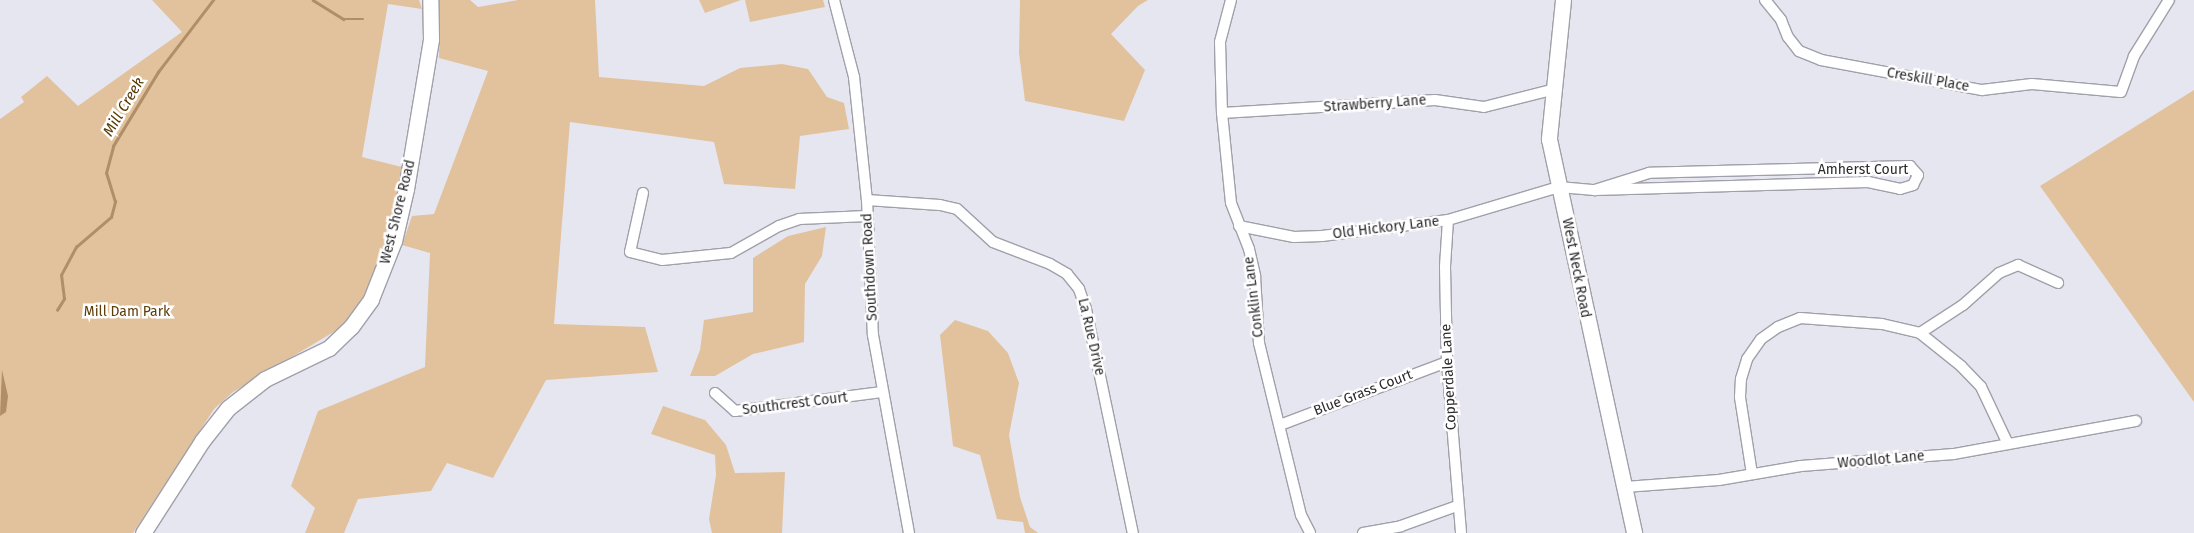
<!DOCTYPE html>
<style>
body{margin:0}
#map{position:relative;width:2194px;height:533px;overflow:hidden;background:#e6e6f1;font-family:"Fira Sans",sans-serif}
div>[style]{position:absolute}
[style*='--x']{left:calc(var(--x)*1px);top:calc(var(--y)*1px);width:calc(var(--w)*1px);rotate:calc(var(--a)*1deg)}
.green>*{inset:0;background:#e2c29c}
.water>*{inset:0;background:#b08f68}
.stream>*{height:2.5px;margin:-1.25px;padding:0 1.25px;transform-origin:1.25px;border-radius:1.25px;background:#b08f68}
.roads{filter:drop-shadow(1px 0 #a0a0aa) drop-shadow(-1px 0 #a0a0aa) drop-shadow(0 1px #a0a0aa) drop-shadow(0 -1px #a0a0aa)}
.street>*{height:10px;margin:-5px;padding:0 5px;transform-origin:5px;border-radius:5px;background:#fff}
.secondary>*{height:15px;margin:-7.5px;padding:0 7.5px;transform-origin:7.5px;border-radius:7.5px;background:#fff}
span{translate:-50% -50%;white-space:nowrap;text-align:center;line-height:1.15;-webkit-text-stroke:5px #fff;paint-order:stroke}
.street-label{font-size:14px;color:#2b2b2f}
.park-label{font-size:14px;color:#5d3c08}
.water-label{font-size:15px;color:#593803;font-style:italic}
</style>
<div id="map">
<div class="green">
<i style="clip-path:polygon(152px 0,419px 0,422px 9px,388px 4px,362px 157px,402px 167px,392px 223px,375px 279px,347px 324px,233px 392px,214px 409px,133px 533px,0 533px,0 119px,24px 102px,21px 97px,47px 76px,78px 106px,182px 32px)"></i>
<i style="clip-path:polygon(433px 0,470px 0,478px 7px,518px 0,595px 0,599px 77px,704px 86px,740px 68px,782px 64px,808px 69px,827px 97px,844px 103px,849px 129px,800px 136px,795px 189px,724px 184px,714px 142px,570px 122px,554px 324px,645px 327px,658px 372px,546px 380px,493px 478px,447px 463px,431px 491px,358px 499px,344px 533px,305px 533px,315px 508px,291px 486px,318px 411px,425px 367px,430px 253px,402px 245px,412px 216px,434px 214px,488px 71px,439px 58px,440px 16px)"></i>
<i style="clip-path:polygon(699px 0,741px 0,705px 13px)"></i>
<i style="clip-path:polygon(745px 0,823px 0,825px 7px,750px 22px)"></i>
<i style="clip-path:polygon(1020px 0,1148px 0,1138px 6px,1111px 34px,1145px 70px,1124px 121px,1025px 101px,1019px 53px)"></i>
<i style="clip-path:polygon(2194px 90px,2194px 402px,2040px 186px)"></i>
<i style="clip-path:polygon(826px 227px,822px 256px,805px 284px,804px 342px,753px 354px,715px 376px,690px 376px,700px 350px,704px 320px,753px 312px,753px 258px,788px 236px)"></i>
<i style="clip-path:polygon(955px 320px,988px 331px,1008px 353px,1019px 383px,1009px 435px,1020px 497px,1030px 527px,1038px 533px,1025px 533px,1023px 522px,997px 519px,980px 455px,953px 446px,940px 335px)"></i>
<i style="clip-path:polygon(663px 406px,705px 420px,726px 445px,735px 473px,785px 472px,782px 533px,712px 533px,709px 519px,716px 475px,715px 455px,651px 434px)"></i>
</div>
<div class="water">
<i style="clip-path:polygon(2px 370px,8px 396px,6px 412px,0 416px)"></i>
</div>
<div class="stream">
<i style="--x:313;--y:0;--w:36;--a:32"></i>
<i style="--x:344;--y:19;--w:19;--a:0"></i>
<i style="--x:57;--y:310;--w:13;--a:-58"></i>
<i style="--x:64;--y:299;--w:24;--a:-97"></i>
<i style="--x:61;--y:275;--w:32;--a:-62"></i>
<i style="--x:76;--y:247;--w:46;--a:-40.6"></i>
<i style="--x:111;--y:217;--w:16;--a:-75"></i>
<i style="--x:115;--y:202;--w:30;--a:-107"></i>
<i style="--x:106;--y:173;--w:28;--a:-75"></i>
<i style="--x:113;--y:146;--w:87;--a:-58.7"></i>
<i style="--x:158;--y:72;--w:91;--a:-52.6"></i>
</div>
<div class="roads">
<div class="street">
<i style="--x:834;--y:0;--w:80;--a:75.4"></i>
<i style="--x:854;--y:77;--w:124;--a:84"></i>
<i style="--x:867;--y:200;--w:135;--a:87.5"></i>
<i style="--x:873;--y:335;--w:201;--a:79.7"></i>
<i style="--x:1231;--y:0;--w:43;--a:104.7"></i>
<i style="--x:1220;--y:42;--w:71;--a:88.4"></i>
<i style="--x:1222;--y:113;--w:90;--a:84.3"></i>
<i style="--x:1231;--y:203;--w:49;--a:68.6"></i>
<i style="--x:1249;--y:249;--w:28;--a:77"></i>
<i style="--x:1255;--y:276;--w:67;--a:86.6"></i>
<i style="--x:1259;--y:343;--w:177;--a:76.3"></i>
<i style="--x:1301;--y:515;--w:20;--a:63"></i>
<i style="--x:1765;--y:0;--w:26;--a:51"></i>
<i style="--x:1781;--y:20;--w:18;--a:68"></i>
<i style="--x:1788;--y:37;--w:18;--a:52"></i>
<i style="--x:1799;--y:51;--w:24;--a:22"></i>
<i style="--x:1821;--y:60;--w:164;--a:10.6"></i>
<i style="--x:1982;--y:90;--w:50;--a:-6.8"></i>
<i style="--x:2032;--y:84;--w:89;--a:5.1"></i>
<i style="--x:2121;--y:92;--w:38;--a:-70"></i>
<i style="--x:2134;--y:56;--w:66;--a:-58"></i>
<i style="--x:1222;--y:113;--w:213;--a:-3.5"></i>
<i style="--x:1435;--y:100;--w:49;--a:8.1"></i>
<i style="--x:1484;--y:107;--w:73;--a:-14.2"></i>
<i style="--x:643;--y:193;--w:60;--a:102.4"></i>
<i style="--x:630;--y:252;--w:33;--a:14"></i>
<i style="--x:662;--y:260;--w:69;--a:-5.8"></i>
<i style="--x:731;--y:253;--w:55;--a:-29.4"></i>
<i style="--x:779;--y:226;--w:21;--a:-19"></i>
<i style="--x:799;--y:219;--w:68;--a:-2.5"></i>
<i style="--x:867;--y:200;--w:73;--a:3.9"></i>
<i style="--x:940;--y:205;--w:17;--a:13"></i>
<i style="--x:957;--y:209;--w:49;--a:42.5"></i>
<i style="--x:993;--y:242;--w:61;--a:21.1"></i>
<i style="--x:1050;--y:264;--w:20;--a:30"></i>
<i style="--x:1067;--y:274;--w:19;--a:51"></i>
<i style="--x:1079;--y:289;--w:21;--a:71"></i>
<i style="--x:1086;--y:309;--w:229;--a:78.2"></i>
<i style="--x:1448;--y:220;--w:47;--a:93.7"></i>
<i style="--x:1445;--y:267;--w:95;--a:88.8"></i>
<i style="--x:1447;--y:362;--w:172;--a:85.3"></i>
<i style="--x:1239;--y:226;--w:56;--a:11.3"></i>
<i style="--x:1294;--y:237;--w:28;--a:-2"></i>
<i style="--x:1322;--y:236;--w:127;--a:-7.2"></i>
<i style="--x:1448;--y:220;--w:116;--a:-16.6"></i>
<i style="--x:1559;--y:187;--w:36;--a:5"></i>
<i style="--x:1595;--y:190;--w:273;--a:-1.7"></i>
<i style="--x:1868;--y:182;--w:33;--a:12"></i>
<i style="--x:1900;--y:189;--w:14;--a:-17"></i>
<i style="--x:1913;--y:185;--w:11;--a:-63"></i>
<i style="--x:1918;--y:175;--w:12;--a:-132"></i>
<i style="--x:1910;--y:166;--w:261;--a:178.5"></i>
<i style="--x:1649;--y:173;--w:57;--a:162.5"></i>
<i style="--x:1920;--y:333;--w:51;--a:-33.1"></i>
<i style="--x:1963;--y:305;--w:48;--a:-41.6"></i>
<i style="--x:1999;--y:273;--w:21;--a:-23"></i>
<i style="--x:2018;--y:265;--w:44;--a:24.2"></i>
<i style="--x:715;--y:393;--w:27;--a:42"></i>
<i style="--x:735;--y:411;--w:148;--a:-7.4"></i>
<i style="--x:1280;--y:425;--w:178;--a:-20.7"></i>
<i style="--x:1752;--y:474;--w:78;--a:-98.9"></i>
<i style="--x:1740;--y:397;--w:18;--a:-87"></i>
<i style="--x:1741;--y:379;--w:21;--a:-73"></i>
<i style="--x:1747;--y:359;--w:24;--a:-55"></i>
<i style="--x:1761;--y:339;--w:21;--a:-35"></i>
<i style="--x:1778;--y:327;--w:24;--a:-22"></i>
<i style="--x:1800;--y:318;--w:82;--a:4.2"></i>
<i style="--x:1882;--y:324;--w:39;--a:13"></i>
<i style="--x:1920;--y:333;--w:53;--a:38.8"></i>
<i style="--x:1961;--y:366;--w:29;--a:46"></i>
<i style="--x:1981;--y:387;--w:63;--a:64.7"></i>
<i style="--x:1625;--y:487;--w:94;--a:-4.3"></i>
<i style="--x:1719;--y:480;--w:83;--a:-9.7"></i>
<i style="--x:1801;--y:466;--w:153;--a:-4.5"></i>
<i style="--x:1954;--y:454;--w:185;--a:-10.3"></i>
<i style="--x:1363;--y:533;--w:39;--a:-10"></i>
<i style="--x:1401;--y:526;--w:59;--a:-19.7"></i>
</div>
<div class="secondary">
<i style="--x:1563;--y:0;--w:140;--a:95.8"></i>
<i style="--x:1549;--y:139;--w:403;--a:77.8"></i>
<i style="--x:143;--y:533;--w:109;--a:-57.3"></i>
<i style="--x:202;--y:441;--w:42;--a:-51.8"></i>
<i style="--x:228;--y:408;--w:47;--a:-38.1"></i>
<i style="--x:265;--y:379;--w:71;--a:-25.8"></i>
<i style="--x:329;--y:348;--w:30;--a:-44"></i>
<i style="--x:351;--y:327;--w:34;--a:-54"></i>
<i style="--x:371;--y:299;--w:62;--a:-68.4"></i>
<i style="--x:394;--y:241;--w:53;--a:-77"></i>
<i style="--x:406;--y:189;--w:152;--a:-80.5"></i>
<i style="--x:431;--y:39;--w:39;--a:-91"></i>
</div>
</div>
<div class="street-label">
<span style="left:1928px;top:80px;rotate:10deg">Creskill Place</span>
<span style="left:1375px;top:104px;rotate:-4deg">Strawberry Lane</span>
<span style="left:1863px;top:170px">Amherst Court</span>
<span style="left:398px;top:212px;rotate:-76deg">West Shore Road</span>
<span style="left:1386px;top:228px;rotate:-7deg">Old Hickory Lane</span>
<span style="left:870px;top:267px;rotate:-93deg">Southdown Road</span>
<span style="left:1576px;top:268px;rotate:79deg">West Neck Road</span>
<span style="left:1254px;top:297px;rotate:-97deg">Conklin Lane</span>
<span style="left:1091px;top:337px;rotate:77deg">La Rue Drive</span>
<span style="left:1449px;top:377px;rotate:-93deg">Copperdale Lane</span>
<span style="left:1363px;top:393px;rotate:-21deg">Blue Grass Court</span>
<span style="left:795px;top:404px;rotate:-7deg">Southcrest Court</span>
<span style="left:1881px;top:460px;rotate:-5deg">Woodlot Lane</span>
</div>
<div class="park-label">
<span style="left:127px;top:312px">Mill Dam Park</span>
</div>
<div class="water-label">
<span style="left:124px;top:107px;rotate:-59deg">Mill Creek</span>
</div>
</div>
